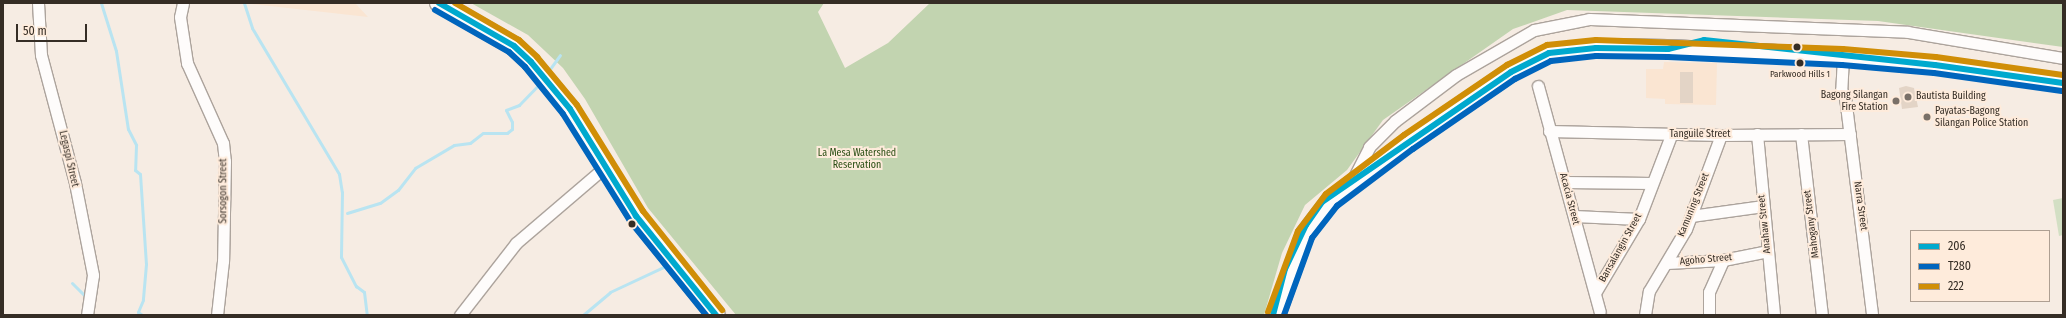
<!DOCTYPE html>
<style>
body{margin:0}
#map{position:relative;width:2066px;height:318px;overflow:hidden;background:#f6ece3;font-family:"Fira Sans Condensed",sans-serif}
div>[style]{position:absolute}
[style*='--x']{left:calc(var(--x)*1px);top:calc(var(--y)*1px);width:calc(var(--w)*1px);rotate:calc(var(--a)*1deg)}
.built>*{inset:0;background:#fae5d2}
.green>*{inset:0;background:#d3dfc4}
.forest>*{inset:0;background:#c2d4b0}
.stream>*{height:3px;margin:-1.5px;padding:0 1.5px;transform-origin:1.5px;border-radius:1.5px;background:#b9e4f1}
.building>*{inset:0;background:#e3d4c6}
.roads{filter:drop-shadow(1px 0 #aca39c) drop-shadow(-1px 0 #aca39c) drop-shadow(0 1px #aca39c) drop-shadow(0 -1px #aca39c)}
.minor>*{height:11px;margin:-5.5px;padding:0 5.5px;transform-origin:5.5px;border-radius:5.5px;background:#fefcfb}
.primary>*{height:18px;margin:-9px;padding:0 9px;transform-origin:9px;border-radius:9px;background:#fefcfb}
.bus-1>*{height:6px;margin:-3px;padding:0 3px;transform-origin:3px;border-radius:3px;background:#00a9ce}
.bus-2>*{height:6px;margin:-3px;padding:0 3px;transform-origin:3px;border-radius:3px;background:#0065bd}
.bus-3>*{height:6px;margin:-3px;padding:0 3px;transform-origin:3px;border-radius:3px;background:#d08e07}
.dots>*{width:11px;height:11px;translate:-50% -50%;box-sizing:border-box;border:2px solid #feebdb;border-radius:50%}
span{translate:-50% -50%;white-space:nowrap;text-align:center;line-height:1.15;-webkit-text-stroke:4px #feebdb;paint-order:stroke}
.bus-label{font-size:9px;color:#352d25}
.poi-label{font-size:10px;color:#352d25}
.right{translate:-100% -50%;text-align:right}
.left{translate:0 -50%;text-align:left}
.street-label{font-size:10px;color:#352d25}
.park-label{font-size:10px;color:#264b10}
.frame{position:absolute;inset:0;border:4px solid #352d25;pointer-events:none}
.legend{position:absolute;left:1910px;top:230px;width:140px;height:72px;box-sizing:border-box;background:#feebdb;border:1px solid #ae9f92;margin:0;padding:5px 7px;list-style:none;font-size:12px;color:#352d25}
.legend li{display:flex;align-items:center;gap:8px;height:20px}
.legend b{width:20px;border:1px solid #ae9f92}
.scale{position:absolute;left:16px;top:24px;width:71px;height:18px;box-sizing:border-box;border:2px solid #352d25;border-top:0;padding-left:5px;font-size:12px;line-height:14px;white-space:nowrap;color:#352d25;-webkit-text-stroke:3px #feebdb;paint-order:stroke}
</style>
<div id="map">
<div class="built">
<i style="clip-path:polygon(242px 3px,355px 3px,368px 17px)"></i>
<i style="clip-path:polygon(1664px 62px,1717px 63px,1716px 105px,1665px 104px,1665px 99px,1646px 98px,1646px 69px,1663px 69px)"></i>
</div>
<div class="green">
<i style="clip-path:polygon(2063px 198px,2063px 235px,2059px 236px,2053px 200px)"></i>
</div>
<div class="forest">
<i style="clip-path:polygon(471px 3px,824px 3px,818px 12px,845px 68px,888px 43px,930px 3px,2063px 3px,2063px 47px,1878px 21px,1567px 10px,1513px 29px,1383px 120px,1347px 170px,1305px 205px,1282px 253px,1264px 315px,736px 315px,648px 208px,585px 99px,563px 68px,528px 35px)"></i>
</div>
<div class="stream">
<i style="--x:101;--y:3;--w:50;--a:72.6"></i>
<i style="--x:116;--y:51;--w:79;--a:81.3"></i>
<i style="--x:128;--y:129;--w:18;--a:63"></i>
<i style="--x:136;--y:145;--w:25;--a:92"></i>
<i style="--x:135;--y:170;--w:6;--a:39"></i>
<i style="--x:140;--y:174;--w:90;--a:86.2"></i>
<i style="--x:146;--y:264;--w:36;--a:95"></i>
<i style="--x:143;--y:300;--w:13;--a:113"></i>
<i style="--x:138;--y:312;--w:5;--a:37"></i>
<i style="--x:244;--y:3;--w:26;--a:72"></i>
<i style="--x:252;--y:28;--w:170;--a:59.2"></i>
<i style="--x:339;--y:174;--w:18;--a:81"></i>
<i style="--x:342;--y:192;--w:65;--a:90.9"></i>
<i style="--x:341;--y:257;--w:33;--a:63"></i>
<i style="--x:356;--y:286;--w:10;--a:37"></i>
<i style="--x:364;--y:292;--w:23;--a:83"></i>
<i style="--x:547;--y:73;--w:22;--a:-54"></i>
<i style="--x:347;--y:213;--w:34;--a:-17"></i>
<i style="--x:380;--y:203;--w:22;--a:-36"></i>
<i style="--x:398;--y:190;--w:28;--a:-52"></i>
<i style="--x:415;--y:168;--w:45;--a:-30.5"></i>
<i style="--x:454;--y:145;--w:16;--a:-7"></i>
<i style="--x:470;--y:143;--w:16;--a:-38"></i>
<i style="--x:483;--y:133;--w:24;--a:0"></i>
<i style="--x:507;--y:133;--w:6;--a:-39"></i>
<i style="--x:512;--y:129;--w:7;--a:-90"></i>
<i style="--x:512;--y:122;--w:13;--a:-117"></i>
<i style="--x:506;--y:110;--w:14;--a:-21"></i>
<i style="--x:519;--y:105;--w:30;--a:-46"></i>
<i style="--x:72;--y:283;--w:20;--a:45"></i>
<i style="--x:583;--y:315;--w:35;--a:-40"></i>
<i style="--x:610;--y:292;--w:64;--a:-25"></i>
</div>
<div class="building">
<i style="clip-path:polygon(1680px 72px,1693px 72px,1693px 103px,1680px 103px)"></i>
<i style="clip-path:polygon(1906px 86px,1914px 88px,1918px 107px,1902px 109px,1899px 88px)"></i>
</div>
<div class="roads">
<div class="minor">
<i style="--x:38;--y:3;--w:52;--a:86.7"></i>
<i style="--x:41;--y:55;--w:132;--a:75.1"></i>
<i style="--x:75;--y:183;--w:94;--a:78.9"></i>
<i style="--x:93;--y:275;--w:40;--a:98.5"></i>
<i style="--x:183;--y:3;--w:14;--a:102"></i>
<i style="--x:180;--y:17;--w:47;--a:81.3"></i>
<i style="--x:187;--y:63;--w:88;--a:65.8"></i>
<i style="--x:223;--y:143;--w:18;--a:84"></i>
<i style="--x:225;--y:161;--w:100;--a:91.1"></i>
<i style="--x:223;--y:261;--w:54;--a:96.3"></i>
<i style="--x:1843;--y:57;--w:33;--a:93"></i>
<i style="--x:1841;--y:90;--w:8;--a:60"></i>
<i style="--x:1845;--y:97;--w:220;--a:82.9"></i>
<i style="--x:1538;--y:86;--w:234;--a:74.7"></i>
<i style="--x:1549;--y:131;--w:172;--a:1.3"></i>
<i style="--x:1721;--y:135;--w:129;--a:-0.4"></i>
<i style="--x:1757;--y:134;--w:182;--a:84.6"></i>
<i style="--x:1801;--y:134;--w:182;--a:83.4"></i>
<i style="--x:1352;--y:181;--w:38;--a:-63"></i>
<i style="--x:1369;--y:147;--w:37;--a:-45"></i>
<i style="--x:1395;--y:121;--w:76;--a:-37"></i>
<i style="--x:1456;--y:75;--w:90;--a:-30"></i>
<i style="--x:1534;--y:30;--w:56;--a:-11.3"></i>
<i style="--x:1589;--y:19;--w:319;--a:2.3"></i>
<i style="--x:1908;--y:32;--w:157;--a:9.5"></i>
<i style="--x:1565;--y:182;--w:87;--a:0.7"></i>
<i style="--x:1574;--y:216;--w:65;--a:2.6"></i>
<i style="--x:1691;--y:216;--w:73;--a:-7.9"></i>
<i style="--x:1667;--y:263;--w:56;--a:-3.1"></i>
<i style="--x:1723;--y:260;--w:46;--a:-11.3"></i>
<i style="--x:1595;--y:293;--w:86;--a:-59.3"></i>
<i style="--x:1639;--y:219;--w:90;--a:-69.1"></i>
<i style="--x:460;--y:315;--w:91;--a:-52.1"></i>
<i style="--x:516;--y:243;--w:117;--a:-40.5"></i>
<i style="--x:1645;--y:315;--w:24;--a:-81"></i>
<i style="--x:1649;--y:291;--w:72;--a:-59.2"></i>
<i style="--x:1686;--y:229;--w:100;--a:-69.6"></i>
<i style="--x:1709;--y:315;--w:23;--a:-90"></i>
<i style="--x:1709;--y:292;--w:35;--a:-66"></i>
</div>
<div class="primary">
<i style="--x:439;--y:3;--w:86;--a:29.8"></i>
<i style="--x:514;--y:46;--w:23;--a:43"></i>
<i style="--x:531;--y:62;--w:61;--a:50.3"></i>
<i style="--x:570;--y:109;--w:126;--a:58.3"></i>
<i style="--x:636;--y:216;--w:127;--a:51.1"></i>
<i style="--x:1276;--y:315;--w:86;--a:-70.3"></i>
<i style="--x:1305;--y:234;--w:43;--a:-52.6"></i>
<i style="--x:1331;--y:200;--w:96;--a:-37"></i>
<i style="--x:1408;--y:142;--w:125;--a:-34.2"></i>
<i style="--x:1511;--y:72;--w:42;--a:-26.6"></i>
<i style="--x:1549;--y:53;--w:47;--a:-6.1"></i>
<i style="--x:1596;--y:48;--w:72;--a:0.8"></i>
<i style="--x:1668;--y:49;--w:175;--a:2.6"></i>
<i style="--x:1843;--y:57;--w:92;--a:5"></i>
<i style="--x:1935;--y:65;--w:129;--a:8"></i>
</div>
</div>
<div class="bus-1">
<i style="--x:439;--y:3;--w:86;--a:29.8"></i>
<i style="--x:514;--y:46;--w:23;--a:43"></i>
<i style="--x:531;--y:62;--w:61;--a:50.3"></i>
<i style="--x:570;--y:109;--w:126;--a:58.3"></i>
<i style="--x:636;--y:216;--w:127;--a:51.1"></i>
<i style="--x:1273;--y:315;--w:48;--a:-75.4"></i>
<i style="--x:1285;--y:269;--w:49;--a:-64.5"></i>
<i style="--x:1306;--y:225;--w:28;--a:-55"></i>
<i style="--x:1322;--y:202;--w:229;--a:-34.5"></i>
<i style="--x:1511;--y:72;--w:42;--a:-26.6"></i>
<i style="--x:1549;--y:53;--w:47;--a:-6.1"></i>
<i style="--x:1596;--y:48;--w:72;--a:0.8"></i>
<i style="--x:1668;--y:49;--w:37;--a:-14"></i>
<i style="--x:1704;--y:40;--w:232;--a:6.2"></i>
<i style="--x:1935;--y:65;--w:129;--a:8"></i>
</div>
<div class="bus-2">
<i style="--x:435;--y:10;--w:85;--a:29.6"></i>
<i style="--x:509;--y:52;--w:22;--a:43"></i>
<i style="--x:525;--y:67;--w:60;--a:51"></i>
<i style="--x:563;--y:114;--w:126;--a:57.9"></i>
<i style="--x:630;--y:221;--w:121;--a:51"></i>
<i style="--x:1284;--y:315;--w:82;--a:-70"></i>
<i style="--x:1312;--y:238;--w:41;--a:-52"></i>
<i style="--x:1337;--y:206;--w:95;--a:-36.9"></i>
<i style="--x:1413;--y:149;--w:124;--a:-34.5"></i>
<i style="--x:1515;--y:79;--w:40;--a:-26.6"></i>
<i style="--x:1551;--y:61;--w:45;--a:-6.3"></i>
<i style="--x:1596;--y:56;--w:72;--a:0.8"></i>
<i style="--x:1668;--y:57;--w:174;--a:2.6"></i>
<i style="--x:1842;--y:65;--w:92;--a:5"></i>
<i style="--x:1934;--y:73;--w:129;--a:8"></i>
</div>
<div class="bus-3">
<i style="--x:455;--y:3;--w:74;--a:30"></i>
<i style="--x:519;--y:40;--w:25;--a:43"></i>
<i style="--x:537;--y:57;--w:62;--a:50.2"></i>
<i style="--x:577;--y:105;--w:125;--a:58.1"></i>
<i style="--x:643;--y:211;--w:127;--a:51.4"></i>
<i style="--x:1268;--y:312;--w:86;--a:-69.7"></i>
<i style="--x:1298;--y:231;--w:46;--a:-52.9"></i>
<i style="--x:1326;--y:194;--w:98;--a:-37.1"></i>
<i style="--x:1404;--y:135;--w:125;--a:-34.2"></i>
<i style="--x:1507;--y:65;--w:45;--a:-26.6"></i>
<i style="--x:1547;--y:45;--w:49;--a:-5.8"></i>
<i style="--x:1596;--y:40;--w:247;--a:2.1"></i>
<i style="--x:1843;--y:49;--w:93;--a:4.9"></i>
<i style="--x:1936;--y:57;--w:128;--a:8.1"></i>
</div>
<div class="dots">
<i style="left:1797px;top:47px;background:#352d25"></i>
<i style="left:1800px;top:63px;background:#352d25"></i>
<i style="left:1908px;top:97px;background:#797068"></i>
<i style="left:1896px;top:101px;background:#797068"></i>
<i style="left:1927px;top:117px;background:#797068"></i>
<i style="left:632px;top:224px;background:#352d25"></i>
</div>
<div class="bus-label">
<span style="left:1800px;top:74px">Parkwood Hills 1</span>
</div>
<div class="poi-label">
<span class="right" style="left:1888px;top:101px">Bagong Silangan<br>Fire Station</span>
<span class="left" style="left:1916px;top:97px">Bautista Building</span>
<span class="left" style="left:1935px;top:117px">Payatas-Bagong<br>Silangan Police Station</span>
</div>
<div class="street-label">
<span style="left:1700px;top:135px">Tanguile Street</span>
<span style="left:68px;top:159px;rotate:77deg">Legaspi Street</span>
<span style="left:224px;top:191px;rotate:-90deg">Sorsogon Street</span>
<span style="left:1569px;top:199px;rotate:75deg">Acacia Street</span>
<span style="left:1694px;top:205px;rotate:-68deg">Kamuning Street</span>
<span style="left:1860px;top:206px;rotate:82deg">Narra Street</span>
<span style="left:1765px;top:224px;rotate:-96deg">Anahaw Street</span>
<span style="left:1812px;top:224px;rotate:-97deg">Mahogany Street</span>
<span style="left:1621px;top:248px;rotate:-61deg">Bansalangin Street</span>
<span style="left:1706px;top:260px;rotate:-5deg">Agoho Street</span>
</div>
<div class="park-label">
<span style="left:857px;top:159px">La Mesa Watershed<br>Reservation</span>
</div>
<div class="frame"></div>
<ul class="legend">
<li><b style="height:5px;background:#00a9ce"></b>206</li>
<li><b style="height:5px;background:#0065bd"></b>T280</li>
<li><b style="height:5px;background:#d08e07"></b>222</li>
</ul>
<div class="scale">50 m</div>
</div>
